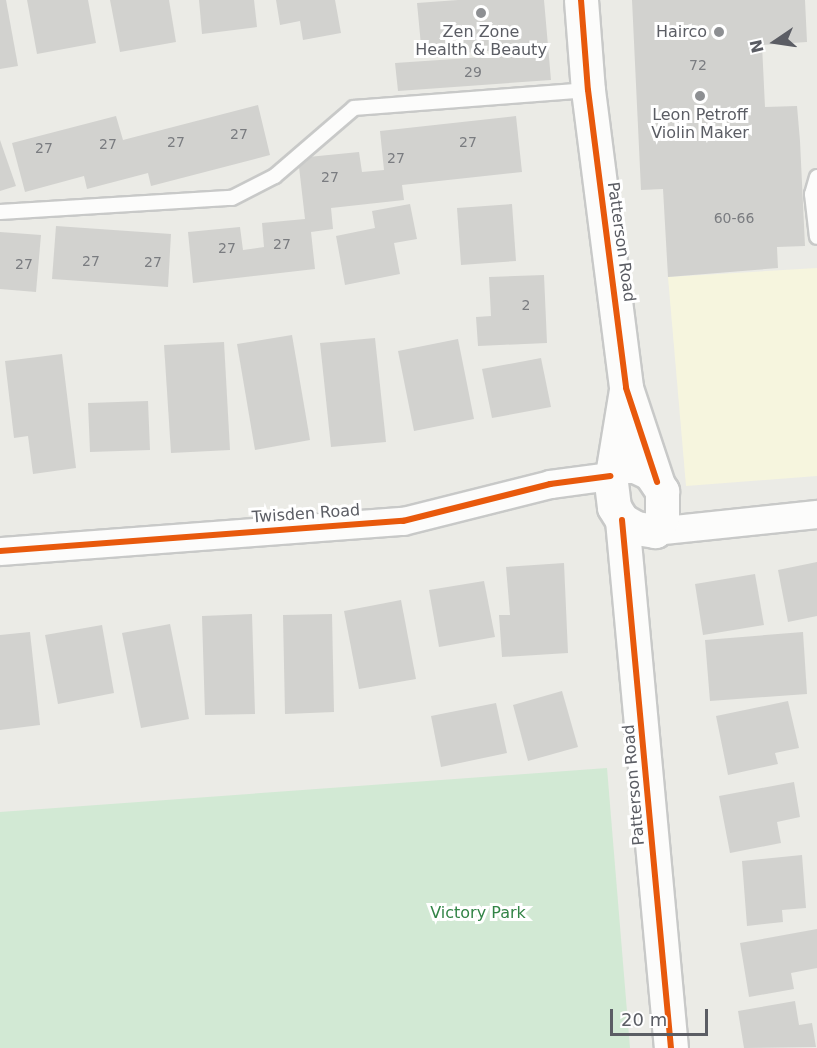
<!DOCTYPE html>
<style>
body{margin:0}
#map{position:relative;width:817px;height:1048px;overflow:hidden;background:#ebebe6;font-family:"DejaVu Sans",sans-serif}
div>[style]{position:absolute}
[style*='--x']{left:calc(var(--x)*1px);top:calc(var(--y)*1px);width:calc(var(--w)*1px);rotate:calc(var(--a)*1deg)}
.commercial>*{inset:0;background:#f6f5de}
.green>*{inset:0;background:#d2e9d4}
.building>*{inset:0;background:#d2d2cf}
.roads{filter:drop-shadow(2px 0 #c8c9c8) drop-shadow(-2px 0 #c8c9c8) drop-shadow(0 2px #c8c9c8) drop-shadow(0 -2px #c8c9c8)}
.lane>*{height:14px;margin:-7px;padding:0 7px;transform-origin:7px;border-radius:7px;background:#fcfcfb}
.street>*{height:27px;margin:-13.5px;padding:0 13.5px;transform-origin:13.5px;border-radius:13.5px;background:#fcfcfb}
.secondary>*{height:33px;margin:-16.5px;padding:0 16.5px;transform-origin:16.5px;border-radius:16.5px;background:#fcfcfb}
.cycleway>*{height:6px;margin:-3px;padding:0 3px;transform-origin:3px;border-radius:3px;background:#e8590c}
.dots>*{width:16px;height:16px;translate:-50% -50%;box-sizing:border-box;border:3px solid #fff;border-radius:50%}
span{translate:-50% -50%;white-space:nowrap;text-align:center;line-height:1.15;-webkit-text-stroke:6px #fff;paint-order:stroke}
.number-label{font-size:14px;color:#7a7c80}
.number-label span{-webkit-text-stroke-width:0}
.poi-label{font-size:16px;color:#5b5d64}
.right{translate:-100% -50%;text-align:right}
.street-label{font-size:16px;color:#5b5d64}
.park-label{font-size:16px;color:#328446}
.north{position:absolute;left:745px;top:12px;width:60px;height:60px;-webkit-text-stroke:4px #fff;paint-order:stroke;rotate:257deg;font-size:16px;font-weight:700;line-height:24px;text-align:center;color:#5b5d64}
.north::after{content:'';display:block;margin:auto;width:21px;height:27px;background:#5b5d64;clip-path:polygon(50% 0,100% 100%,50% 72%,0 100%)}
.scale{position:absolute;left:610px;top:1009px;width:98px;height:27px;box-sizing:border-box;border:3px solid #5b5d64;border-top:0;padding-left:8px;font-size:18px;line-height:21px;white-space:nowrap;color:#5b5d64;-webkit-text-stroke:4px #fff;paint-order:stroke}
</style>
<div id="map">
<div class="commercial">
<i style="clip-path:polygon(817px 268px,817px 476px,686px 486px,668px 277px)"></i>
</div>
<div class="green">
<i style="clip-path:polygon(607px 768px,630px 1048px,0 1048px,0 812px)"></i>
</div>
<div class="building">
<i style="clip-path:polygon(0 0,6px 0,18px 66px,0 69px)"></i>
<i style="clip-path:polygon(27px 0,88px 0,96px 43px,37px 54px)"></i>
<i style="clip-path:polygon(110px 0,169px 0,176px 42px,120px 52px)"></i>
<i style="clip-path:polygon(199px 0,254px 0,257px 27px,202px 34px)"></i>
<i style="clip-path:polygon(276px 0,335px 0,341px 33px,303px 40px,300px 21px,280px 25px)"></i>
<i style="clip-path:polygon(458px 0,544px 0,551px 80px,398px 91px,395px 63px,513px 55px,513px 49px,422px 56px,417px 3px)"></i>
<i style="clip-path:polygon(632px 0,805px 0,807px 42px,762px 45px,765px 107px,797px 106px,800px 141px,805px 246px,777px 247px,778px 268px,668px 277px,663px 189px,641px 190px)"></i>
<i style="clip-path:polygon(258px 105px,270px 155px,151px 186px,148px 173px,87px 189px,84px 176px,25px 192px,12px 143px,116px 116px,123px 140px)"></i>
<i style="clip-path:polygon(516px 116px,522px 172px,402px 185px,404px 200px,331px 208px,333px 229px,311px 232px,315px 269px,193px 283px,188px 232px,240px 227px,243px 250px,264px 247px,262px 223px,305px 219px,298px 158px,359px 152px,362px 172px,384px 170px,380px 131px)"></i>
<i style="clip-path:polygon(0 140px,16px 186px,0 191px)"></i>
<i style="clip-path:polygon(410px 204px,417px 239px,394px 243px,400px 274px,345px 285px,336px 236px,375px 228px,372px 211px)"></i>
<i style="clip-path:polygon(512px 204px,516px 261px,461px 265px,457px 208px)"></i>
<i style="clip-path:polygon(56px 226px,171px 234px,168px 287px,52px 279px)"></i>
<i style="clip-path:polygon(0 232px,41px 235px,36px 292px,0 289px)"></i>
<i style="clip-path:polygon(544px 275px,547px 343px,478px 346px,476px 317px,491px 316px,489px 277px)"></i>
<i style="clip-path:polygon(292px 335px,310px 440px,255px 450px,237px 344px)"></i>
<i style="clip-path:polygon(375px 338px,386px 442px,331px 447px,320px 343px)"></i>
<i style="clip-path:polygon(458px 339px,474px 419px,414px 431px,398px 351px)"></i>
<i style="clip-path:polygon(224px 342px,230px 450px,171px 453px,164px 345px)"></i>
<i style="clip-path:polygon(62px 354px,76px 468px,33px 474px,28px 436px,14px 438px,5px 361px)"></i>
<i style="clip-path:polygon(541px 358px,551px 407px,492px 418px,482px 369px)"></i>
<i style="clip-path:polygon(148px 401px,150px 450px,90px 452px,88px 403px)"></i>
<i style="clip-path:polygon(817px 562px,817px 616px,788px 622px,778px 570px)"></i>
<i style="clip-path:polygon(564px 563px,568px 653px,502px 657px,499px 615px,510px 615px,506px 567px)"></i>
<i style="clip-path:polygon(755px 574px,764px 625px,703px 635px,695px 584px)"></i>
<i style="clip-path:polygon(484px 581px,495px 637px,439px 647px,429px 590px)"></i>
<i style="clip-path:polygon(401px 600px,416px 679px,359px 689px,344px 611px)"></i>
<i style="clip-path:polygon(252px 614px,255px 714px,205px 715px,202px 616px)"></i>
<i style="clip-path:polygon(332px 614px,334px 712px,285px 714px,283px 615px)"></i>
<i style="clip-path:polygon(170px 624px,189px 719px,141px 728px,122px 633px)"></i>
<i style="clip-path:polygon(102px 625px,114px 693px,58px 704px,45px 635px)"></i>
<i style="clip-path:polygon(30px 632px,40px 725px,0 730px,0 635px)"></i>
<i style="clip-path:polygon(803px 632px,807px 694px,710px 701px,705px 640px)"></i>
<i style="clip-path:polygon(562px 691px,578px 747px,528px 761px,513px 705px)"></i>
<i style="clip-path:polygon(788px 701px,799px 748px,775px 753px,778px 764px,728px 775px,716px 716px)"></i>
<i style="clip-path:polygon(496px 703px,507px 753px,441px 767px,431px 716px)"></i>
<i style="clip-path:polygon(794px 782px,800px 817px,777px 822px,781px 843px,730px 853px,719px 796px)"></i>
<i style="clip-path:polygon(802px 855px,806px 908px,782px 910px,783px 922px,747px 926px,742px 861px)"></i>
<i style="clip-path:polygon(817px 929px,817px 968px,791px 973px,794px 989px,749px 997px,740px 943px)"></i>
<i style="clip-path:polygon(795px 1001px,799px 1025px,812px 1023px,816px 1047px,744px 1048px,738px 1011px)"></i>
</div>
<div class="roads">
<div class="lane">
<i style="--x:817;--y:177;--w:18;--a:106"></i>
<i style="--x:812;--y:194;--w:43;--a:83.4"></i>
<i style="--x:0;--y:212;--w:232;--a:-3.5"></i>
<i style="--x:232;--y:198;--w:48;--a:-27.1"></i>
<i style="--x:275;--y:176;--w:104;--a:-40.7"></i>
<i style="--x:354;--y:108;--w:235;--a:-4.4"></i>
</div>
<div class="street">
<i style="--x:655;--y:531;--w:163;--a:-6"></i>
<i style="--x:0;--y:551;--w:404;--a:-4.3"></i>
<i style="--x:403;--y:521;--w:152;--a:-14.1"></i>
<i style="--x:550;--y:484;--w:61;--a:-7.6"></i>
</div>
<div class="secondary">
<i style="--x:581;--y:0;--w:90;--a:85.6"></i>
<i style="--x:588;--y:90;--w:300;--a:82.7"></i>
<i style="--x:626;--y:388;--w:99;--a:71.7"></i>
<i style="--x:621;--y:466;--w:14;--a:0"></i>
<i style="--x:635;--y:466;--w:17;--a:25"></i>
<i style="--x:650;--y:473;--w:22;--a:56"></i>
<i style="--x:662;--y:491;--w:28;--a:90"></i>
<i style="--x:662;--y:519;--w:14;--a:120"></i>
<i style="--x:655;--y:531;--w:19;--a:-171"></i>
<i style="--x:636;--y:528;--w:16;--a:-150"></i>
<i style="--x:622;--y:520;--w:15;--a:-122"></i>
<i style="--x:614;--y:507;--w:31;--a:-97"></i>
<i style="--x:610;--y:476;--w:15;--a:-42"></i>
<i style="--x:613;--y:469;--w:80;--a:-80.7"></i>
<i style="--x:622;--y:520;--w:530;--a:84.7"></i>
</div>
</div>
<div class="cycleway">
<i style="--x:581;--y:0;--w:90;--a:85.6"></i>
<i style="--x:588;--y:90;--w:300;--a:82.7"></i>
<i style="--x:626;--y:388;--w:99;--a:71.7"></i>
<i style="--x:622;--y:520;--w:530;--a:84.7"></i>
<i style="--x:0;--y:551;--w:404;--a:-4.3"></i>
<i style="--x:403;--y:521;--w:152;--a:-14.1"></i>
<i style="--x:550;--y:484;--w:61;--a:-7.6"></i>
</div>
<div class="dots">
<i style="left:481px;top:13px;background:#8d8f92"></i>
<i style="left:719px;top:32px;background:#8d8f92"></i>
<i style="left:700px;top:96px;background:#8d8f92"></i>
</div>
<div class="number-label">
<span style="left:698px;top:65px">72</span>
<span style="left:473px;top:72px">29</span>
<span style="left:239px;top:134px">27</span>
<span style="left:176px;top:142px">27</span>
<span style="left:468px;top:142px">27</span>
<span style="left:108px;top:144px">27</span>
<span style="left:44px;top:148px">27</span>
<span style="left:396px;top:158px">27</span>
<span style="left:330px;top:177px">27</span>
<span style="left:734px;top:218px">60-66</span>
<span style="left:282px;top:244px">27</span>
<span style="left:227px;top:248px">27</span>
<span style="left:91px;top:261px">27</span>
<span style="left:153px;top:262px">27</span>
<span style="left:24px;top:264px">27</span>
<span style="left:526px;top:305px">2</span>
</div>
<div class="poi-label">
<span style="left:481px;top:41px">Zen Zone<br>Health &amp; Beauty</span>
<span class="right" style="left:707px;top:32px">Hairco</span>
<span style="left:700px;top:124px">Leon Petroff<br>Violin Maker</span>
</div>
<div class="street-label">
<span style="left:621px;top:242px;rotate:82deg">Patterson Road</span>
<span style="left:306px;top:514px;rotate:-4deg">Twisden Road</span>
<span style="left:634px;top:785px;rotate:-95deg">Patterson Road</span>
</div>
<div class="park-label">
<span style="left:478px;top:913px">Victory Park</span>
</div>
<div class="north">N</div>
<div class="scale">20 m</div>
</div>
